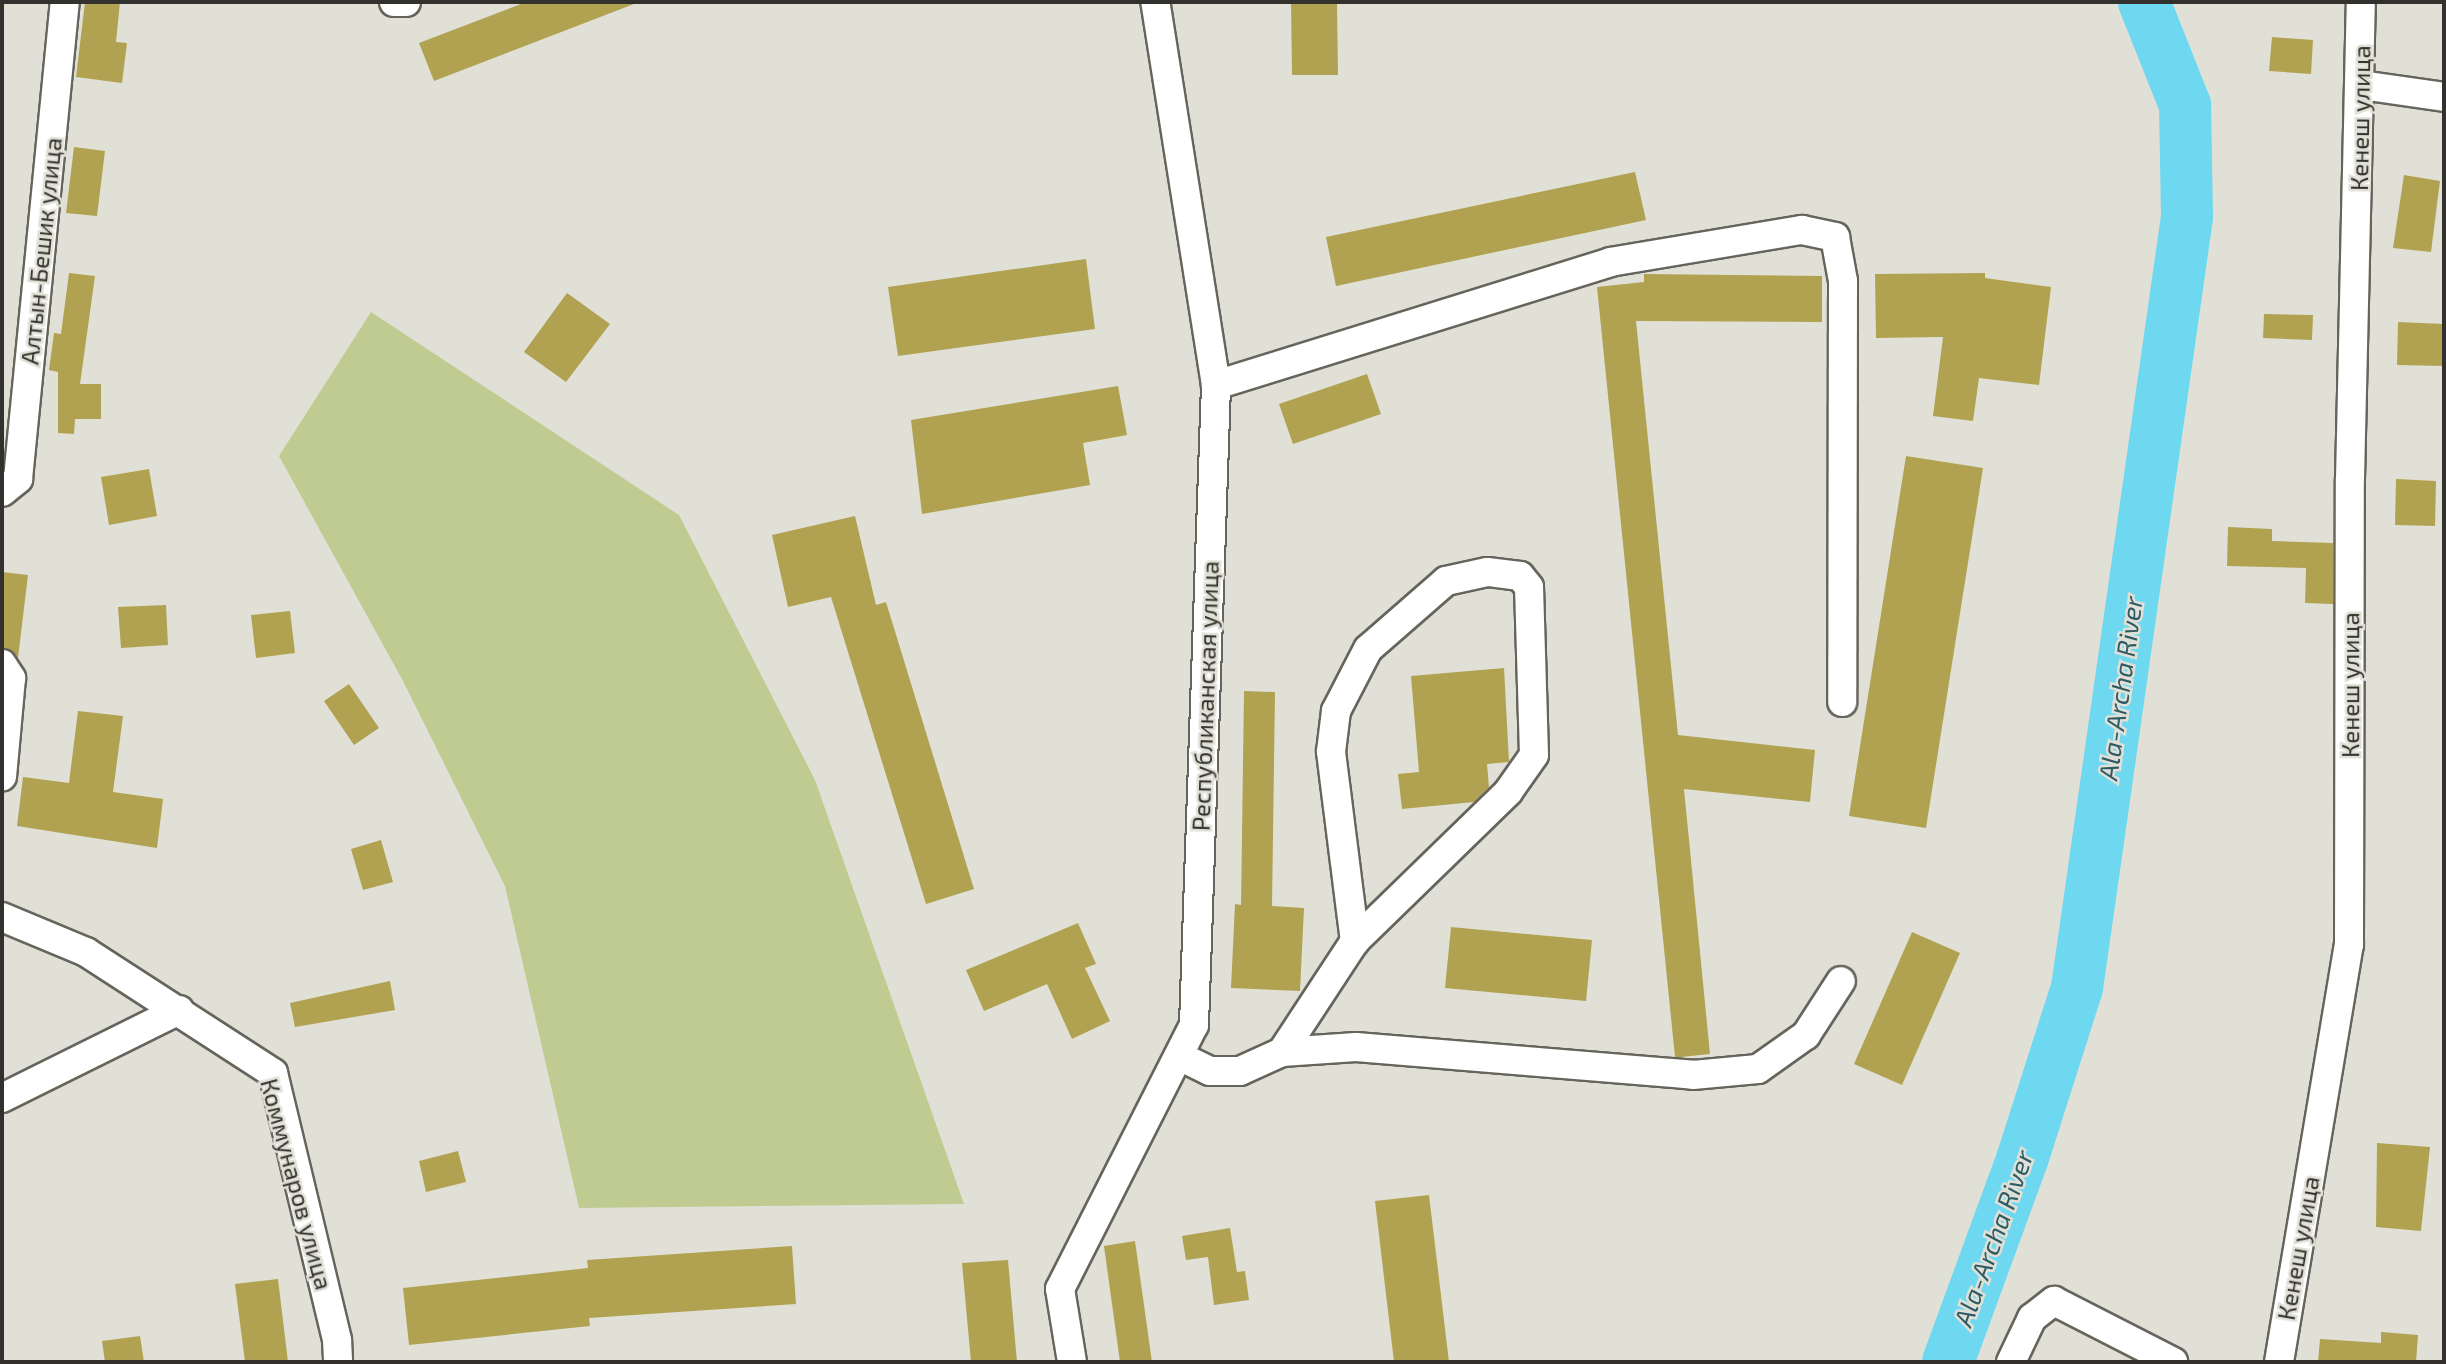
<!DOCTYPE html>
<meta charset="utf-8">
<style>
body{margin:0}
#map{position:relative;width:2446px;height:1364px;overflow:hidden;background:#e1e0d6;font-family:"Exo 2",sans-serif}
div>[style]{position:absolute}
[style*='--x']{left:calc(var(--x)*1px);top:calc(var(--y)*1px);width:calc(var(--w)*1px);rotate:calc(var(--a)*1deg)}
.green>*{inset:0;background:#bfcb90}
.river>*{height:52px;margin:-26px;padding:0 26px;transform-origin:26px;border-radius:26px;background:#6ed8f0}
.building>*{inset:0;background:#b0a251}
.roads{filter:drop-shadow(2px 0 #66655c) drop-shadow(-2px 0 #66655c) drop-shadow(0 2px #66655c) drop-shadow(0 -2px #66655c)}
.minor>*{height:28px;margin:-14px;padding:0 14px;transform-origin:14px;border-radius:14px;background:#fff}
span{translate:-50% -50%;white-space:nowrap;text-align:center;line-height:1.15;-webkit-text-stroke:5px #e1e0d6;paint-order:stroke}
.street-label{font-size:24px;color:#32312d}
.water-label{font-size:26px;color:#2e5c66;font-style:italic}
.frame{position:absolute;inset:0;border:4px solid #32312d;pointer-events:none}
</style>
<div id="map">
<div class="green">
<i style="clip-path:polygon(371px 312px,679px 515px,815px 780px,964px 1204px,579px 1208px,505px 886px,403px 681px,279px 456px)"></i>
</div>
<div class="river">
<i style="--x:1948;--y:1362;--w:215;--a:-69.9"></i>
<i style="--x:2022;--y:1160;--w:181;--a:-72.3"></i>
<i style="--x:2077;--y:988;--w:779;--a:-81.88"></i>
<i style="--x:2187;--y:217;--w:112;--a:-91"></i>
<i style="--x:2185;--y:105;--w:111;--a:-111.7"></i>
</div>
<div class="building">
<i style="clip-path:polygon(85px 2px,120px 2px,116px 42px,127px 43px,122px 83px,76px 77px)"></i>
<i style="clip-path:polygon(526px 2px,634px 4px,434px 81px,419px 43px)"></i>
<i style="clip-path:polygon(1291px 2px,1337px 2px,1338px 75px,1292px 75px)"></i>
<i style="clip-path:polygon(2272px 37px,2313px 40px,2311px 74px,2269px 71px)"></i>
<i style="clip-path:polygon(74px 147px,105px 151px,97px 216px,66px 213px)"></i>
<i style="clip-path:polygon(1635px 172px,1646px 220px,1336px 286px,1326px 237px)"></i>
<i style="clip-path:polygon(2404px 175px,2440px 181px,2431px 252px,2393px 248px)"></i>
<i style="clip-path:polygon(1086px 259px,1095px 329px,898px 356px,888px 287px)"></i>
<i style="clip-path:polygon(69px 273px,95px 276px,80px 384px,101px 384px,101px 419px,75px 419px,74px 434px,58px 433px,58px 372px,49px 370px,54px 333px,61px 334px)"></i>
<i style="clip-path:polygon(1985px 273px,1985px 278px,2051px 287px,2039px 385px,1979px 378px,1973px 421px,1933px 416px,1943px 337px,1876px 338px,1875px 274px)"></i>
<i style="clip-path:polygon(1644px 274px,1822px 276px,1822px 322px,1636px 321px,1678px 735px,1815px 750px,1810px 802px,1684px 789px,1710px 1054px,1681px 1057px,1675px 1057px,1597px 287px,1644px 282px)"></i>
<i style="clip-path:polygon(567px 293px,610px 324px,566px 382px,524px 352px)"></i>
<i style="clip-path:polygon(2264px 314px,2313px 315px,2312px 340px,2263px 338px)"></i>
<i style="clip-path:polygon(2398px 322px,2444px 324px,2444px 366px,2397px 365px)"></i>
<i style="clip-path:polygon(1367px 374px,1381px 414px,1293px 444px,1279px 404px)"></i>
<i style="clip-path:polygon(1118px 386px,1127px 435px,1083px 443px,1090px 485px,922px 514px,911px 420px)"></i>
<i style="clip-path:polygon(1906px 456px,1983px 468px,1926px 828px,1849px 816px)"></i>
<i style="clip-path:polygon(149px 469px,157px 516px,109px 525px,101px 477px)"></i>
<i style="clip-path:polygon(2396px 479px,2436px 481px,2435px 526px,2395px 525px)"></i>
<i style="clip-path:polygon(855px 516px,876px 605px,886px 602px,974px 889px,926px 904px,831px 597px,788px 607px,772px 535px)"></i>
<i style="clip-path:polygon(2228px 527px,2272px 529px,2272px 541px,2333px 543px,2333px 604px,2305px 603px,2306px 568px,2227px 566px)"></i>
<i style="clip-path:polygon(2px 572px,28px 575px,18px 658px,2px 647px)"></i>
<i style="clip-path:polygon(166px 605px,168px 645px,121px 648px,118px 607px)"></i>
<i style="clip-path:polygon(290px 611px,295px 653px,256px 658px,251px 615px)"></i>
<i style="clip-path:polygon(1504px 668px,1509px 762px,1487px 764px,1489px 787px,1474px 802px,1402px 809px,1398px 774px,1419px 772px,1411px 676px)"></i>
<i style="clip-path:polygon(349px 684px,379px 728px,354px 745px,324px 701px)"></i>
<i style="clip-path:polygon(1244px 691px,1275px 692px,1272px 906px,1304px 908px,1300px 991px,1231px 988px,1235px 904px,1241px 905px)"></i>
<i style="clip-path:polygon(78px 711px,123px 716px,113px 792px,163px 799px,157px 848px,17px 826px,23px 777px,69px 783px)"></i>
<i style="clip-path:polygon(381px 840px,393px 882px,363px 890px,351px 849px)"></i>
<i style="clip-path:polygon(1078px 923px,1096px 964px,1085px 968px,1110px 1021px,1072px 1039px,1047px 984px,984px 1011px,966px 970px)"></i>
<i style="clip-path:polygon(1451px 927px,1592px 940px,1586px 1001px,1445px 988px)"></i>
<i style="clip-path:polygon(1912px 932px,1960px 953px,1902px 1085px,1854px 1064px)"></i>
<i style="clip-path:polygon(390px 981px,395px 1010px,295px 1027px,290px 1003px)"></i>
<i style="clip-path:polygon(2377px 1143px,2430px 1147px,2421px 1231px,2376px 1227px)"></i>
<i style="clip-path:polygon(458px 1151px,466px 1182px,426px 1192px,419px 1161px)"></i>
<i style="clip-path:polygon(1429px 1195px,1449px 1362px,1394px 1362px,1375px 1201px)"></i>
<i style="clip-path:polygon(1230px 1228px,1237px 1272px,1245px 1271px,1249px 1300px,1214px 1305px,1208px 1257px,1186px 1260px,1182px 1236px)"></i>
<i style="clip-path:polygon(1135px 1241px,1152px 1362px,1120px 1362px,1104px 1246px)"></i>
<i style="clip-path:polygon(792px 1246px,796px 1304px,589px 1318px,590px 1326px,409px 1345px,403px 1288px,588px 1268px,587px 1260px)"></i>
<i style="clip-path:polygon(1008px 1260px,1017px 1362px,971px 1362px,962px 1263px)"></i>
<i style="clip-path:polygon(278px 1279px,288px 1362px,245px 1362px,235px 1284px)"></i>
<i style="clip-path:polygon(2381px 1332px,2418px 1335px,2416px 1362px,2318px 1362px,2320px 1339px,2381px 1343px)"></i>
<i style="clip-path:polygon(140px 1336px,144px 1362px,105px 1362px,102px 1341px)"></i>
</div>
<div class="roads">
<div class="minor">
<i style="--x:394;--y:2;--w:12;--a:0"></i>
<i style="--x:2361;--y:85;--w:84;--a:8.2"></i>
<i style="--x:1216;--y:385;--w:413;--a:-17.3"></i>
<i style="--x:1610;--y:262;--w:195;--a:-9.5"></i>
<i style="--x:1802;--y:230;--w:34;--a:12"></i>
<i style="--x:1835;--y:237;--w:45;--a:79.7"></i>
<i style="--x:1843;--y:281;--w:421;--a:90.1"></i>
<i style="--x:2;--y:492;--w:21;--a:-39"></i>
<i style="--x:18;--y:479;--w:479;--a:-84.4"></i>
<i style="--x:2;--y:664;--w:17;--a:57"></i>
<i style="--x:11;--y:678;--w:99;--a:95.2"></i>
<i style="--x:2;--y:917;--w:91;--a:22.6"></i>
<i style="--x:86;--y:952;--w:223;--a:32.9"></i>
<i style="--x:273;--y:1073;--w:275;--a:76.5"></i>
<i style="--x:337;--y:1340;--w:22;--a:87"></i>
<i style="--x:1282;--y:1052;--w:74;--a:-3.9"></i>
<i style="--x:1356;--y:1047;--w:338;--a:4.7"></i>
<i style="--x:1693;--y:1075;--w:65;--a:-5.3"></i>
<i style="--x:1758;--y:1069;--w:59;--a:-35.3"></i>
<i style="--x:1806;--y:1035;--w:64;--a:-57.1"></i>
<i style="--x:1179;--y:1056;--w:34;--a:26"></i>
<i style="--x:1210;--y:1071;--w:30;--a:0"></i>
<i style="--x:1240;--y:1071;--w:46;--a:-24.3"></i>
<i style="--x:1282;--y:1052;--w:133;--a:-56.7"></i>
<i style="--x:1355;--y:941;--w:214;--a:-44.2"></i>
<i style="--x:1508;--y:792;--w:45;--a:-54.9"></i>
<i style="--x:1534;--y:755;--w:168;--a:-91.7"></i>
<i style="--x:1529;--y:587;--w:14;--a:-129"></i>
<i style="--x:1520;--y:576;--w:33;--a:-173"></i>
<i style="--x:1487;--y:572;--w:42;--a:167.6"></i>
<i style="--x:1446;--y:581;--w:103;--a:138.9"></i>
<i style="--x:1368;--y:649;--w:70;--a:117.3"></i>
<i style="--x:1336;--y:711;--w:41;--a:97"></i>
<i style="--x:1331;--y:752;--w:191;--a:82.8"></i>
<i style="--x:2;--y:1098;--w:198;--a:-26.4"></i>
<i style="--x:1072;--y:1362;--w:74;--a:-99.3"></i>
<i style="--x:1060;--y:1289;--w:296;--a:-63.1"></i>
<i style="--x:1194;--y:1025;--w:640;--a:-88.03"></i>
<i style="--x:1216;--y:385;--w:388;--a:-99"></i>
<i style="--x:2011;--y:1362;--w:49;--a:-64.5"></i>
<i style="--x:2032;--y:1318;--w:28;--a:-38"></i>
<i style="--x:2054;--y:1301;--w:134;--a:27.1"></i>
<i style="--x:2279;--y:1362;--w:423;--a:-80.5"></i>
<i style="--x:2349;--y:945;--w:466;--a:-89.9"></i>
<i style="--x:2350;--y:479;--w:477;--a:-88.7"></i>
</div>
</div>
<div class="street-label">
<span style="left:2360px;top:118px;rotate:-89deg">Кенеш улица</span>
<span style="left:41px;top:251px;rotate:-84deg">Алтын-Бешик улица</span>
<span style="left:2350px;top:685px;rotate:-90deg">Кенеш улица</span>
<span style="left:1205px;top:696px;rotate:-88deg">Республиканская улица</span>
<span style="left:297px;top:1184px;rotate:75deg">Коммунаров улица</span>
<span style="left:2298px;top:1248px;rotate:-80deg">Кенеш улица</span>
</div>
<div class="water-label">
<span style="left:2120px;top:688px;rotate:-82deg">Ala-Archa River</span>
<span style="left:1993px;top:1238px;rotate:-70deg">Ala-Archa River</span>
</div>
<div class="frame"></div>
</div>
